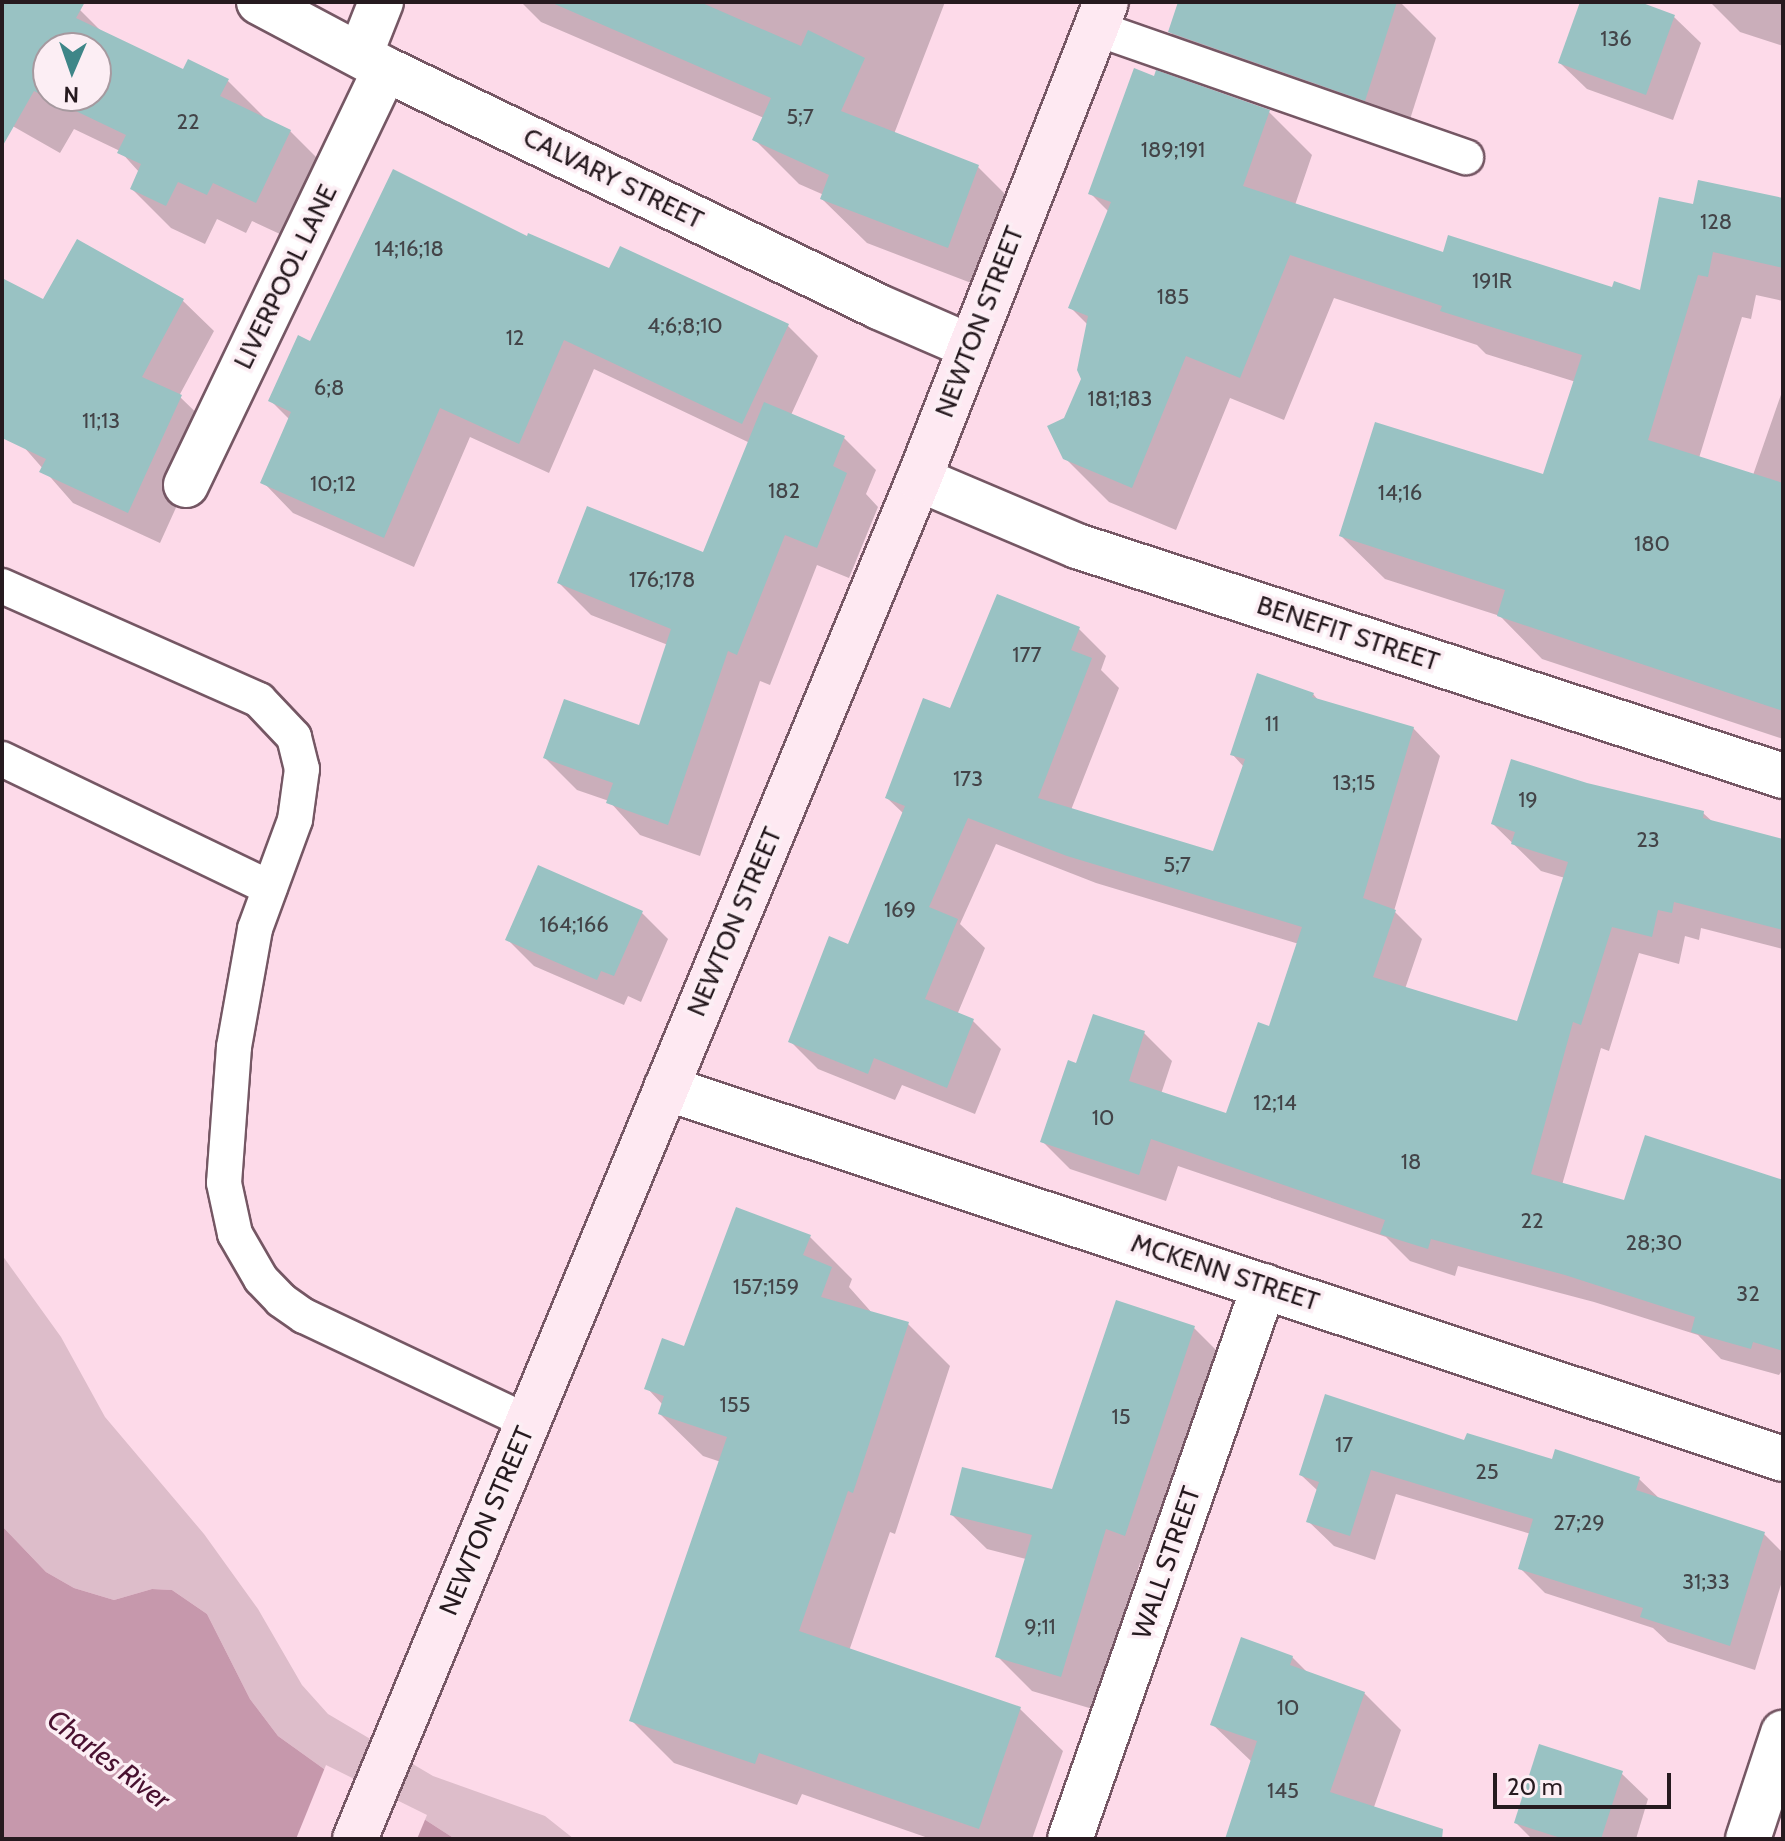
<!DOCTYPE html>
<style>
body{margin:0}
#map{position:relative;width:1785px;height:1841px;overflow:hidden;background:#fddae9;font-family:Cabin,sans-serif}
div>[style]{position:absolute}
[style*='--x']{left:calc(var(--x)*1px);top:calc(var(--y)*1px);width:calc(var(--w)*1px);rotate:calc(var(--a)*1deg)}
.green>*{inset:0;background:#ddbdca}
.water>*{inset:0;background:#c698ac}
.pier>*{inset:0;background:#fddae9}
.shadow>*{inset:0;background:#0003}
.building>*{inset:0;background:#99c2c3}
.roads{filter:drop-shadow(2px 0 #755764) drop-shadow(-2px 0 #755764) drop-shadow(0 2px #755764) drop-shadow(0 -2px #755764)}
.service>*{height:34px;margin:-17px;padding:0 17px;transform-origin:17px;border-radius:17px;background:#fff}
.minor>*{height:44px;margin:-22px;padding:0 22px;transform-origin:22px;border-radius:22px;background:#fff}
.tertiary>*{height:44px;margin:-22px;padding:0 22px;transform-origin:22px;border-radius:22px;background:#fff}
.secondary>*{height:44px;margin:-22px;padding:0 22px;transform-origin:22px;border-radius:22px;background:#fee9f2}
span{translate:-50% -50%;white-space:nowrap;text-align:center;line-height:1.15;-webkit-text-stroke:7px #fceef4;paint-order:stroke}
.number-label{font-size:22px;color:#434448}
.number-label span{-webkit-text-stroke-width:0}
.street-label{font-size:26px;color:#261a1f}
.water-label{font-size:28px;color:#491130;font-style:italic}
.frame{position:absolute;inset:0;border:4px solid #261a1f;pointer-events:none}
.north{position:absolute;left:32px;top:32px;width:80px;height:80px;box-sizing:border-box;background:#fceef4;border:2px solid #a6999f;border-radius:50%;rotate:182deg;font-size:22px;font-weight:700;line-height:32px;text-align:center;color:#261a1f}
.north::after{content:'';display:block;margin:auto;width:28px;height:36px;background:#3e8688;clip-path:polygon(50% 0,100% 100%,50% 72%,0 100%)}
.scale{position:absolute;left:1493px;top:1773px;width:178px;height:36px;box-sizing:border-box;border:4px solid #261a1f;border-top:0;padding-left:10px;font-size:24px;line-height:28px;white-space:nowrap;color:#261a1f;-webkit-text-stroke:6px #fceef4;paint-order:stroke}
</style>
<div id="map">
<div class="green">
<i style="clip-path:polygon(2px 1255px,61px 1337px,105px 1417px,204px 1534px,258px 1609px,302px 1685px,328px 1714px,433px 1776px,545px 1816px,574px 1839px,455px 1839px,424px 1819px,324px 1769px,278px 1736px,250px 1699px,207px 1614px,172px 1590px,152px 1589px,114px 1600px,74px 1588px,46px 1572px,2px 1526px)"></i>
</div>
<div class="water">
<i style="clip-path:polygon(2px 1526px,46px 1572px,74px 1588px,114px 1600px,152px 1589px,172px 1590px,207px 1614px,250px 1699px,278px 1736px,324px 1769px,424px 1819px,455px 1839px,2px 1839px)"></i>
</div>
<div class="pier">
<i style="clip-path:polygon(326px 1765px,427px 1815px,417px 1839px,296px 1839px)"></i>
</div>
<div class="shadow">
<i style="clip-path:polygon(evenodd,2px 2px,66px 2px,80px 10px,103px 33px,184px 72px,228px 81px,267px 120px,290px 131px,329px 170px,295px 241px,252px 221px,246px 233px,217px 219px,205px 244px,171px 228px,132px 189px,139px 172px,120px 151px,74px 129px,60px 153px,2px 120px,2px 2px,48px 48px,96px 48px,96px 96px,48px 96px,48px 48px)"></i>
<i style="clip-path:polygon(521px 2px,945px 2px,894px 134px,978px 167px,1023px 212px,992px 291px,867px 243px,822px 199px,824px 195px,799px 184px,754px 139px,764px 118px,541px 22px)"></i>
<i style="clip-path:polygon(1180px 2px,1400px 2px,1436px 38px,1404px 138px,1209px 71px,1170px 32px)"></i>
<i style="clip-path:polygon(1582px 2px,1634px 2px,1674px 17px,1701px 43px,1673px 120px,1587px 89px,1560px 63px)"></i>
<i style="clip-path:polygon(1710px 2px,1783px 2px,1783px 46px,1740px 32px)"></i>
<i style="clip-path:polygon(1269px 112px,1312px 155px,1295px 205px,1445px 254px,1613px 289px,1641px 292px,1694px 207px,1783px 200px,1783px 301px,1756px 295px,1751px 319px,1742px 317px,1699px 458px,1753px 475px,1783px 389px,1783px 739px,1542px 659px,1500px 616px,1385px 579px,1341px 536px,1545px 477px,1576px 382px,1486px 354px,1477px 345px,1334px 298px,1284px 420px,1230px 398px,1176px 530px,1109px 502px,1065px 458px,1065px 420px,1083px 379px,1088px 325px,1070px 307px,1109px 212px,1090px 193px)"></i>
<i style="clip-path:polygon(528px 239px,610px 271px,787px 325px,818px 356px,791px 415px,844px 438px,876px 470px,866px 494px,878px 507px,849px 578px,817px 565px,770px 685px,760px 681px,700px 856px,640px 835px,609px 801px,577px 790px,545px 758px,640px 728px,668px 645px,591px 615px,559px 583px,704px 555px,750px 443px,594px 369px,549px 473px,470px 437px,414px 567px,293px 513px,263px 482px,290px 420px,271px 401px,311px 343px)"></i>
<i style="clip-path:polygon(2px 281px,43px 302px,182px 300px,214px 331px,179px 396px,212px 428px,160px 543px,73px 503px,23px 446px,2px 367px)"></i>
<i style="clip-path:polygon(1079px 629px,1106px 656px,1101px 670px,1119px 688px,1071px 810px,1215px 854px,1244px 767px,1232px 754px,1313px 694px,1319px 701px,1413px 728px,1440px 756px,1394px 911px,1422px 939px,1405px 989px,1518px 1024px,1565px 878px,1541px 871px,1493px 824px,1587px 785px,1703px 813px,1714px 823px,1783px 841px,1783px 949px,1701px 928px,1699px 940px,1685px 936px,1679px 964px,1639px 953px,1609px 1051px,1601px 1048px,1562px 1185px,1626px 1202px,1783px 1182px,1783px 1369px,1779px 1375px,1721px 1359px,1698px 1335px,1594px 1302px,1458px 1266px,1455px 1276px,1410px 1261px,1386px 1237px,1178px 1166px,1166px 1201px,1070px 1169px,1043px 1142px,1077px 1066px,1144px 1033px,1172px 1061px,1161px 1094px,1228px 1116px,1270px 1028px,1299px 944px,1096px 883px,996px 844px,960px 924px,985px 948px,957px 1015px,973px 1021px,1001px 1049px,975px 1114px,902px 1085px,895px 1100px,818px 1069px,790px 1041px,849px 946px,904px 814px,887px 798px,951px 710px)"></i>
<i style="clip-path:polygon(642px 913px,668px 939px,641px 1002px,628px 996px,624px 1005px,534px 966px,507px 939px)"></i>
<i style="clip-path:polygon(810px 1237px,852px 1279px,849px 1287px,873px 1314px,908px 1324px,950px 1366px,895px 1534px,890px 1532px,849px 1651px,1020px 1709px,1063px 1751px,1032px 1839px,931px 1839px,802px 1794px,797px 1805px,674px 1763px,632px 1721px,721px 1462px,703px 1456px,660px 1414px,663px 1405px,647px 1388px,685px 1348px)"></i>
<i style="clip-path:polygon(1194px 1328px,1229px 1363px,1159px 1569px,1140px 1563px,1096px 1710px,1032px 1691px,997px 1656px,1026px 1559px,987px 1549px,952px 1515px,1054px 1492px)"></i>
<i style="clip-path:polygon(1466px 1442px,1639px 1479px,1661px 1500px,1764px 1534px,1783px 1553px,1783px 1578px,1755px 1670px,1668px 1642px,1653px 1628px,1545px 1593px,1520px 1568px,1531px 1534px,1396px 1494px,1375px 1560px,1334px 1546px,1308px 1521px,1318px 1491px,1301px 1475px)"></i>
<i style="clip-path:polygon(1292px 1657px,1309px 1674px,1364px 1693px,1401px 1730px,1374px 1807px,1422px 1839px,1227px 1839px,1252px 1762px,1212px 1724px)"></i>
<i style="clip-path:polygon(1621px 1773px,1648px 1799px,1636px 1839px,1532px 1839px,1516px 1823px)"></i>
</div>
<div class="building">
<i style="clip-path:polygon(evenodd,2px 2px,85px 2px,76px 18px,183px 69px,188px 59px,229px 79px,220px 96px,291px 130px,256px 203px,213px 183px,207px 195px,178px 182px,166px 206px,130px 189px,141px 164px,117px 153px,126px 135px,34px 91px,2px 147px,2px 2px,48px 48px,96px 48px,96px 96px,48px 96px,48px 48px)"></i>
<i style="clip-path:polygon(550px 2px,700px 2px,801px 46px,808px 30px,865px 58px,841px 111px,979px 165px,948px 248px,820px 199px,829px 175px,752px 140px,771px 98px)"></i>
<i style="clip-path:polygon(1178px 2px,1397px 2px,1365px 101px,1168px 32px)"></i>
<i style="clip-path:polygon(1580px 2px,1640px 2px,1675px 15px,1646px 95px,1558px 63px)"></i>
<i style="clip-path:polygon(1134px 68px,1154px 76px,1156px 70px,1270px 110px,1243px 186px,1443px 252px,1448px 235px,1612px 287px,1614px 281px,1640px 290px,1659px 197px,1693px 204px,1698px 180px,1783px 198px,1783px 268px,1713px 252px,1708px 277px,1698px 275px,1648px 440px,1783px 483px,1783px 711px,1497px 616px,1505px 590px,1339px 536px,1375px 422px,1543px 474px,1582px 355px,1440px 311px,1442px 306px,1290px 255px,1240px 378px,1186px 356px,1132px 488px,1063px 459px,1047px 426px,1064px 418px,1081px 379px,1077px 370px,1088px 316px,1068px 308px,1111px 202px,1088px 194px)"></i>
<i style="clip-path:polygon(393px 169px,527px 236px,528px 233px,609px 268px,620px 246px,789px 324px,742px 424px,564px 340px,519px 444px,440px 408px,384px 538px,260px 483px,291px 412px,268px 401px,298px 335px,310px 341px)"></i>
<i style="clip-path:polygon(77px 239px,184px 299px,142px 377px,182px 395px,128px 513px,39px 472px,46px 459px,2px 438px,2px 278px,43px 299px)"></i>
<i style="clip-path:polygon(764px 402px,845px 436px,833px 466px,847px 473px,817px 548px,785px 535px,737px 655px,728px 651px,668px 825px,606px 803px,613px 783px,543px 758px,564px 699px,639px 725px,671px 629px,557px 583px,587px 506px,703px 552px)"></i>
<i style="clip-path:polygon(997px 594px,1080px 627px,1071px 650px,1092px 658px,1038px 798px,1213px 851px,1245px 759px,1230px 755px,1257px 673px,1314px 693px,1312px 697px,1414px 727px,1363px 898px,1396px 910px,1373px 977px,1517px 1021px,1568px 862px,1511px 844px,1515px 832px,1491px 824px,1511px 759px,1587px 783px,1704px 811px,1703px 818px,1783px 839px,1783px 930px,1674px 902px,1672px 913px,1658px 910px,1652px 937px,1612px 927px,1581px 1025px,1573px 1022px,1531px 1174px,1624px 1200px,1645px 1135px,1783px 1180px,1783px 1351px,1753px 1342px,1751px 1349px,1691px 1332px,1695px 1317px,1565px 1275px,1431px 1239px,1428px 1249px,1380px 1234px,1385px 1220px,1151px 1139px,1139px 1175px,1040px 1142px,1068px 1060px,1076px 1063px,1093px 1014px,1145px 1031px,1129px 1081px,1226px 1113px,1258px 1022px,1269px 1026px,1302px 927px,1067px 856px,968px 818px,929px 907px,958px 919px,925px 999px,974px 1019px,947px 1088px,874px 1058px,868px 1074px,788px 1042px,829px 936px,848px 944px,905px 806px,885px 798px,923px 698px,950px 708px)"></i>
<i style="clip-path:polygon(538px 865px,643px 911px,614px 976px,601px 971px,597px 980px,505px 940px)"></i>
<i style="clip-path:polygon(736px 1207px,811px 1235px,803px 1255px,832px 1267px,821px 1297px,909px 1322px,853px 1493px,848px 1491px,799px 1631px,1021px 1707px,979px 1829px,759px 1753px,755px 1764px,629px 1721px,727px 1437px,658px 1414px,664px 1396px,644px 1389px,662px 1338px,684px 1346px)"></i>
<i style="clip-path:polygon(1116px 1300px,1195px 1326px,1125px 1536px,1106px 1529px,1061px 1677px,995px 1657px,1032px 1535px,950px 1515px,962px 1467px,1052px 1489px)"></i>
<i style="clip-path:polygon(1325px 1394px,1464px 1440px,1467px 1433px,1552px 1459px,1555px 1449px,1640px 1477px,1636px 1490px,1765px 1532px,1730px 1646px,1640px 1617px,1643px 1608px,1518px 1569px,1533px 1519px,1371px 1470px,1350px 1536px,1306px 1522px,1319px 1482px,1299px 1475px)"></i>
<i style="clip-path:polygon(1241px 1637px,1293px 1656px,1290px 1665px,1365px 1692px,1330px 1792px,1443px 1829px,1442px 1839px,1225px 1839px,1257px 1741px,1210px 1725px)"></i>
<i style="clip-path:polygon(1539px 1744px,1623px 1771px,1601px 1839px,1564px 1839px,1514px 1823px)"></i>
</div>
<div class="roads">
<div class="service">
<i style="--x:1095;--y:28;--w:393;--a:19.2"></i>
<i style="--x:2;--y:586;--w:281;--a:23.9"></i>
<i style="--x:259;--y:700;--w:51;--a:46.6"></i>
<i style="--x:294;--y:737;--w:33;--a:76"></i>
<i style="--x:302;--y:769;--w:51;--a:97.8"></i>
<i style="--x:295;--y:820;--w:116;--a:110.2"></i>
<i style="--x:255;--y:929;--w:120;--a:100.1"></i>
<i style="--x:234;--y:1047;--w:136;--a:94.2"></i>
<i style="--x:224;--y:1183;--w:52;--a:77.8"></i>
<i style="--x:235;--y:1234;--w:52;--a:60"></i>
<i style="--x:261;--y:1279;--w:29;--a:46"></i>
<i style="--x:281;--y:1300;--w:28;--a:35"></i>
<i style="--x:304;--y:1316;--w:248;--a:25.3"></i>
<i style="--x:2;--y:759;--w:297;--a:25.7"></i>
</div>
<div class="minor">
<i style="--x:360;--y:55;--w:57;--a:-68.4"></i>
<i style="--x:919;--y:479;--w:172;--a:23"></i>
<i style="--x:1077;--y:546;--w:743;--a:18.04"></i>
<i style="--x:186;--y:485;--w:461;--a:-64.4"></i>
<i style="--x:666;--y:1088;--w:1177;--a:18.37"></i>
<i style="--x:1070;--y:1839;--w:586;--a:-70.67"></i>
<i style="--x:1748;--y:1839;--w:112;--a:-71.7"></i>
</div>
<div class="tertiary">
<i style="--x:259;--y:2;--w:143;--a:28"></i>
<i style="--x:385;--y:69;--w:548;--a:25.72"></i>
<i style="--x:879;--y:307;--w:100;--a:23.5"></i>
</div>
<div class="secondary">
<i style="--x:355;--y:1839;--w:1472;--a:-67.48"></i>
<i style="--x:919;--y:479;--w:512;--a:-68.59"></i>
</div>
</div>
<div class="number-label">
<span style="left:1616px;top:39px">136</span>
<span style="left:800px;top:117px">5;7</span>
<span style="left:188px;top:122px">22</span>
<span style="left:1173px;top:150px">189;191</span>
<span style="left:1716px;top:222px">128</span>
<span style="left:409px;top:249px">14;16;18</span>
<span style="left:1492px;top:281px">191R</span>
<span style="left:1173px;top:297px">185</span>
<span style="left:685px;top:326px">4;6;8;10</span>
<span style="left:515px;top:338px">12</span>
<span style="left:329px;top:388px">6;8</span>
<span style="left:1120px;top:399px">181;183</span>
<span style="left:101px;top:421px">11;13</span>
<span style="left:333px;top:484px">10;12</span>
<span style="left:784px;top:491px">182</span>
<span style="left:1400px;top:493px">14;16</span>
<span style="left:1652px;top:544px">180</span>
<span style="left:662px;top:580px">176;178</span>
<span style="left:1027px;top:655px">177</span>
<span style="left:1272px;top:724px">11</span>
<span style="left:968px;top:779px">173</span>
<span style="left:1354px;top:783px">13;15</span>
<span style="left:1528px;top:800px">19</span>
<span style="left:1648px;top:840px">23</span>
<span style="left:1177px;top:865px">5;7</span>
<span style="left:900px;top:910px">169</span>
<span style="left:574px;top:925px">164;166</span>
<span style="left:1275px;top:1103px">12;14</span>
<span style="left:1103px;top:1118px">10</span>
<span style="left:1411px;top:1162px">18</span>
<span style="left:1532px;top:1221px">22</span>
<span style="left:1654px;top:1243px">28;30</span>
<span style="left:766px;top:1287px">157;159</span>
<span style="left:1748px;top:1294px">32</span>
<span style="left:735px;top:1405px">155</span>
<span style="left:1121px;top:1417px">15</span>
<span style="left:1344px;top:1445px">17</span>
<span style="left:1487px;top:1472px">25</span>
<span style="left:1579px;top:1523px">27;29</span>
<span style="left:1706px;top:1582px">31;33</span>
<span style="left:1040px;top:1627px">9;11</span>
<span style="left:1288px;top:1708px">10</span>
<span style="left:1283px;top:1791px">145</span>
</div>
<div class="street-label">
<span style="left:613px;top:179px;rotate:26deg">CALVARY STREET</span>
<span style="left:286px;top:277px;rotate:-64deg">LIVERPOOL LANE</span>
<span style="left:980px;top:322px;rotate:-69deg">NEWTON STREET</span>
<span style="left:1348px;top:634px;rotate:18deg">BENEFIT STREET</span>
<span style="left:735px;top:922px;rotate:-67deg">NEWTON STREET</span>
<span style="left:1225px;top:1273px;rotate:18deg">MCKENN STREET</span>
<span style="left:487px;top:1521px;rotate:-67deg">NEWTON STREET</span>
<span style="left:1167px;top:1563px;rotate:-71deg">WALL STREET</span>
</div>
<div class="water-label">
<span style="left:109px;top:1759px;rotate:37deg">Charles River</span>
</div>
<div class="frame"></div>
<div class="north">N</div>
<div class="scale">20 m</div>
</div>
